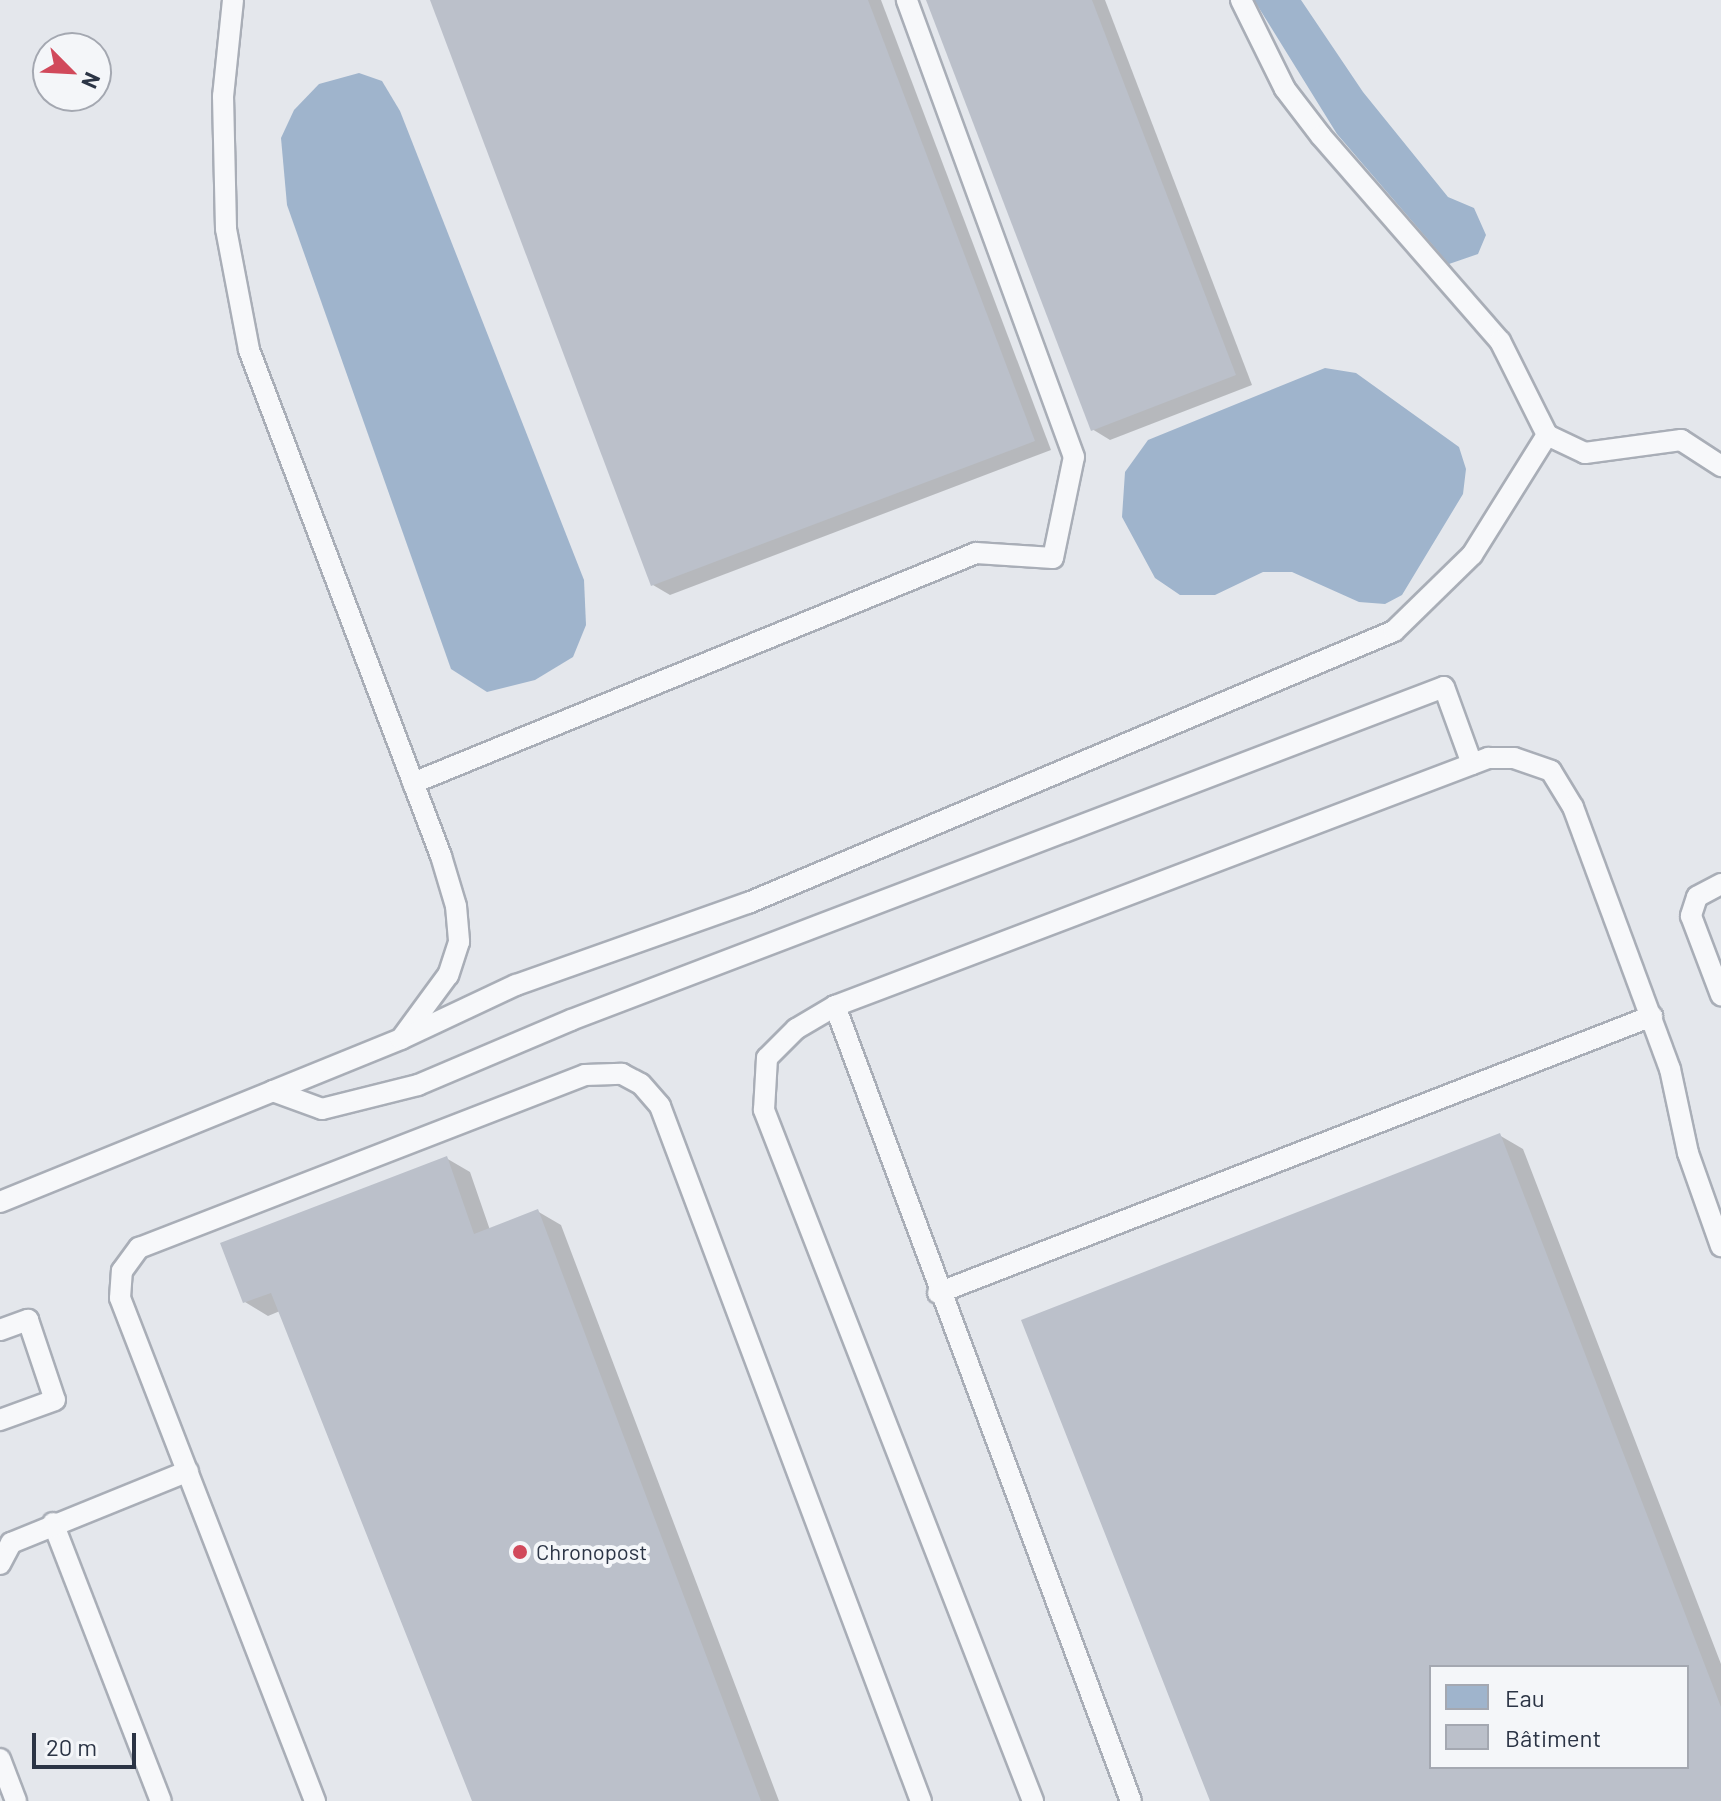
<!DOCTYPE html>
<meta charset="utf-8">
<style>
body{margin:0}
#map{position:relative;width:1721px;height:1801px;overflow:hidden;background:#e4e7ec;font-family:Barlow,sans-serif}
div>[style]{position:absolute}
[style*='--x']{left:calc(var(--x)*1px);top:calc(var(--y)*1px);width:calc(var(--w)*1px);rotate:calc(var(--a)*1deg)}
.water>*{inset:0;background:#9fb4cc}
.shadow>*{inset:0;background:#0003}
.building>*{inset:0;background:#bbc0ca}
.roads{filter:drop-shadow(2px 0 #a9aeb7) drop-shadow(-2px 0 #a9aeb7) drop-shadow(0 2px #a9aeb7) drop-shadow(0 -2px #a9aeb7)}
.service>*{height:20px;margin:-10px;padding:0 10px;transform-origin:10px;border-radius:10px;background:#f7f8fa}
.dots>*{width:22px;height:22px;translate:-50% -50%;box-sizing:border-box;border:4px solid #f4f6f9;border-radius:50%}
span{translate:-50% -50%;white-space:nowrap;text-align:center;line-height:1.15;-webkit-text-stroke:8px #f4f6f9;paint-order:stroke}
.poi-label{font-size:22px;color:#2b3445}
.left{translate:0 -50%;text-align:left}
.legend{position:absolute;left:1429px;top:1665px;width:260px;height:104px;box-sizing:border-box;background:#f4f6f9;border:2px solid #a4a8b1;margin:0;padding:10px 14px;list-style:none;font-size:24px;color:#2b3445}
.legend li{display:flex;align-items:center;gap:16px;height:40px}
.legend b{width:40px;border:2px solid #a4a8b1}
.north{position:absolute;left:32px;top:32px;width:80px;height:80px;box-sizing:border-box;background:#f4f6f9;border:2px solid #a4a8b1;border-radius:50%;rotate:114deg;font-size:22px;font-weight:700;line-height:32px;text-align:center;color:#2b3445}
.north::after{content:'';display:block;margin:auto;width:28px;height:36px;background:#d1495b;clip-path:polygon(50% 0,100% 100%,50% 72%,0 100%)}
.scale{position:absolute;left:32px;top:1733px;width:104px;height:36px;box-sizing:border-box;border:4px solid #2b3445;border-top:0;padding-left:10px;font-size:24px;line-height:28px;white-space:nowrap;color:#2b3445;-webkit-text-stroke:6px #f4f6f9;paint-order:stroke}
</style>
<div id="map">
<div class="water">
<i style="clip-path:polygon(1254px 0,1301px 0,1363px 92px,1448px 197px,1474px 208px,1486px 235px,1478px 254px,1449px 264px,1337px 134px)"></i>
<i style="clip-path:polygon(359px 73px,382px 81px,400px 111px,584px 580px,586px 625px,573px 657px,535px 680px,487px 692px,451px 669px,287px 205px,281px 138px,294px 110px,319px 84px)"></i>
<i style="clip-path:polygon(1325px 368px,1356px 373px,1459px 447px,1466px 469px,1463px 494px,1402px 595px,1385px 604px,1359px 602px,1292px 572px,1263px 572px,1215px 595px,1180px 595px,1155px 578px,1122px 517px,1125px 472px,1148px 440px)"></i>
</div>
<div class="shadow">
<i style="clip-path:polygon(432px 0,881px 0,1051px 450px,670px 595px,653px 585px)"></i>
<i style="clip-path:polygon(928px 0,1105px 0,1252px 385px,1110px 440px,1092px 429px)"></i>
<i style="clip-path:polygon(evenodd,1499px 1135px,1523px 1149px,1721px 1664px,1721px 1801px,1212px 1801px,1499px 1135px,1431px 1667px,1687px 1667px,1687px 1767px,1431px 1767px,1431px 1667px)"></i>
<i style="clip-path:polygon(446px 1158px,470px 1172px,490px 1230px,537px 1211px,561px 1225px,779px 1801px,474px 1801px,280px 1311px,268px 1316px,245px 1302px)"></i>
</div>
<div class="building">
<i style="clip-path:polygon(430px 0,868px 0,1035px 441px,651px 586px)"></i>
<i style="clip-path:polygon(926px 0,1092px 0,1236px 375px,1091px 431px)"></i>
<i style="clip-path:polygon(evenodd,1500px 1133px,1721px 1707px,1721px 1801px,1210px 1801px,1021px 1320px,1500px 1133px,1431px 1667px,1687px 1667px,1687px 1767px,1431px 1767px,1431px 1667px)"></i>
<i style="clip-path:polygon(447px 1156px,474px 1234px,538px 1209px,761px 1801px,472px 1801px,271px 1293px,243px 1303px,220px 1243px)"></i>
</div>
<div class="roads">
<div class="service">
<i style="--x:233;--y:0;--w:97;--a:95.9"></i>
<i style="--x:223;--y:96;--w:133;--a:88.7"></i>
<i style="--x:226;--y:229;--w:123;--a:79.2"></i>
<i style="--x:249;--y:350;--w:541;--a:69.22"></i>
<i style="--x:441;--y:856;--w:52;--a:73.3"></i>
<i style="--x:456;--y:906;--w:36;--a:85"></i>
<i style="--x:459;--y:942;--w:35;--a:108"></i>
<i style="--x:448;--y:975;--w:79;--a:126.3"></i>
<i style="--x:401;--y:1039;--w:138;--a:157.9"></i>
<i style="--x:1241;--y:0;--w:99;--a:63.7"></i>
<i style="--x:1285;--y:89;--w:59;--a:52.5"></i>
<i style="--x:1321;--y:136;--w:272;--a:48.9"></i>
<i style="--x:1500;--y:341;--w:105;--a:63.4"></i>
<i style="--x:413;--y:783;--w:608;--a:-22.22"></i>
<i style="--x:976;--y:553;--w:77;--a:3.7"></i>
<i style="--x:1053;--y:558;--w:103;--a:-78.3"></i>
<i style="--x:1074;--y:457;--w:487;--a:-110.1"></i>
<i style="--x:1721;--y:884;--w:27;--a:152"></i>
<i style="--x:1697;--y:897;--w:20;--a:108"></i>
<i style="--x:1691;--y:916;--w:85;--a:69.2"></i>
<i style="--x:835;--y:1006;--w:848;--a:69.58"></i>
<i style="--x:401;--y:1039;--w:127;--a:-25.2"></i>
<i style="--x:516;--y:985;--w:246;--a:-19.5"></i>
<i style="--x:748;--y:903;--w:701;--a:-22.83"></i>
<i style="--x:1394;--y:631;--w:109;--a:-44.3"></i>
<i style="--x:1472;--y:555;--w:142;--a:-58"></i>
<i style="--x:1547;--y:435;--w:42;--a:25.3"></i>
<i style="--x:1585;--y:453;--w:97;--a:-7.7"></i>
<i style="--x:1681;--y:440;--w:48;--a:33"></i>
<i style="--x:0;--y:1202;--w:295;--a:-22.1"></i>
<i style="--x:273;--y:1091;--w:52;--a:20.2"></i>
<i style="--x:322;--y:1109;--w:99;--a:-14"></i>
<i style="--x:418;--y:1085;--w:166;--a:-23"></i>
<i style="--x:571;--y:1020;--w:934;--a:-20.88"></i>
<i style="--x:1444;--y:687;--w:82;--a:70"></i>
<i style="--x:938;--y:1293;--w:766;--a:-21.2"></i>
<i style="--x:0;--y:1330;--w:30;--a:-20"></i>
<i style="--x:28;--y:1320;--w:84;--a:71.4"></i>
<i style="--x:55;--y:1400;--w:59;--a:160"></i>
<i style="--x:53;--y:1523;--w:298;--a:68.8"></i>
<i style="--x:0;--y:1564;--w:24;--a:-62"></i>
<i style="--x:11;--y:1543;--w:191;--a:-22.1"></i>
<i style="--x:0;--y:1759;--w:45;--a:69.1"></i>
<i style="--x:315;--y:1801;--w:539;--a:-111.19"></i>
<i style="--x:120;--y:1298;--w:27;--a:-86"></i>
<i style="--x:122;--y:1271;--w:29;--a:-54"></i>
<i style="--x:139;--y:1248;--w:478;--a:-21.2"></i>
<i style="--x:585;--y:1075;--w:37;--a:-2"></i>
<i style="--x:622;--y:1074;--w:21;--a:28"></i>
<i style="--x:641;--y:1084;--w:29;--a:49"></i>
<i style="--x:660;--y:1106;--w:742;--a:69.42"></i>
<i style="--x:1033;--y:1801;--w:742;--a:-111.27"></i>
<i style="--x:764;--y:1110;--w:52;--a:-86.7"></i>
<i style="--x:767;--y:1058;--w:41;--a:-45"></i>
<i style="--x:796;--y:1029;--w:45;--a:-30.5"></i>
<i style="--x:835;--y:1006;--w:699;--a:-20.8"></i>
<i style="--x:1488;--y:758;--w:26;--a:0"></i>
<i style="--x:1514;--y:758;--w:39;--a:19"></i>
<i style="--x:1551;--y:771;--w:42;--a:58.6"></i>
<i style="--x:1573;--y:807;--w:279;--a:69.7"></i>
<i style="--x:1670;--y:1069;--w:86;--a:77.9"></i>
<i style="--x:1688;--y:1153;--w:99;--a:70.5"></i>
</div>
</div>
<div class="dots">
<i style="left:520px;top:1552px;background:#d1495b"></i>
</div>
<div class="poi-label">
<span class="left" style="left:536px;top:1552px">Chronopost</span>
</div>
<ul class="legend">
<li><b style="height:22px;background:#9fb4cc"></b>Eau</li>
<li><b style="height:22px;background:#bbc0ca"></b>Bâtiment</li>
</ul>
<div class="north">N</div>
<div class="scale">20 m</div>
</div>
